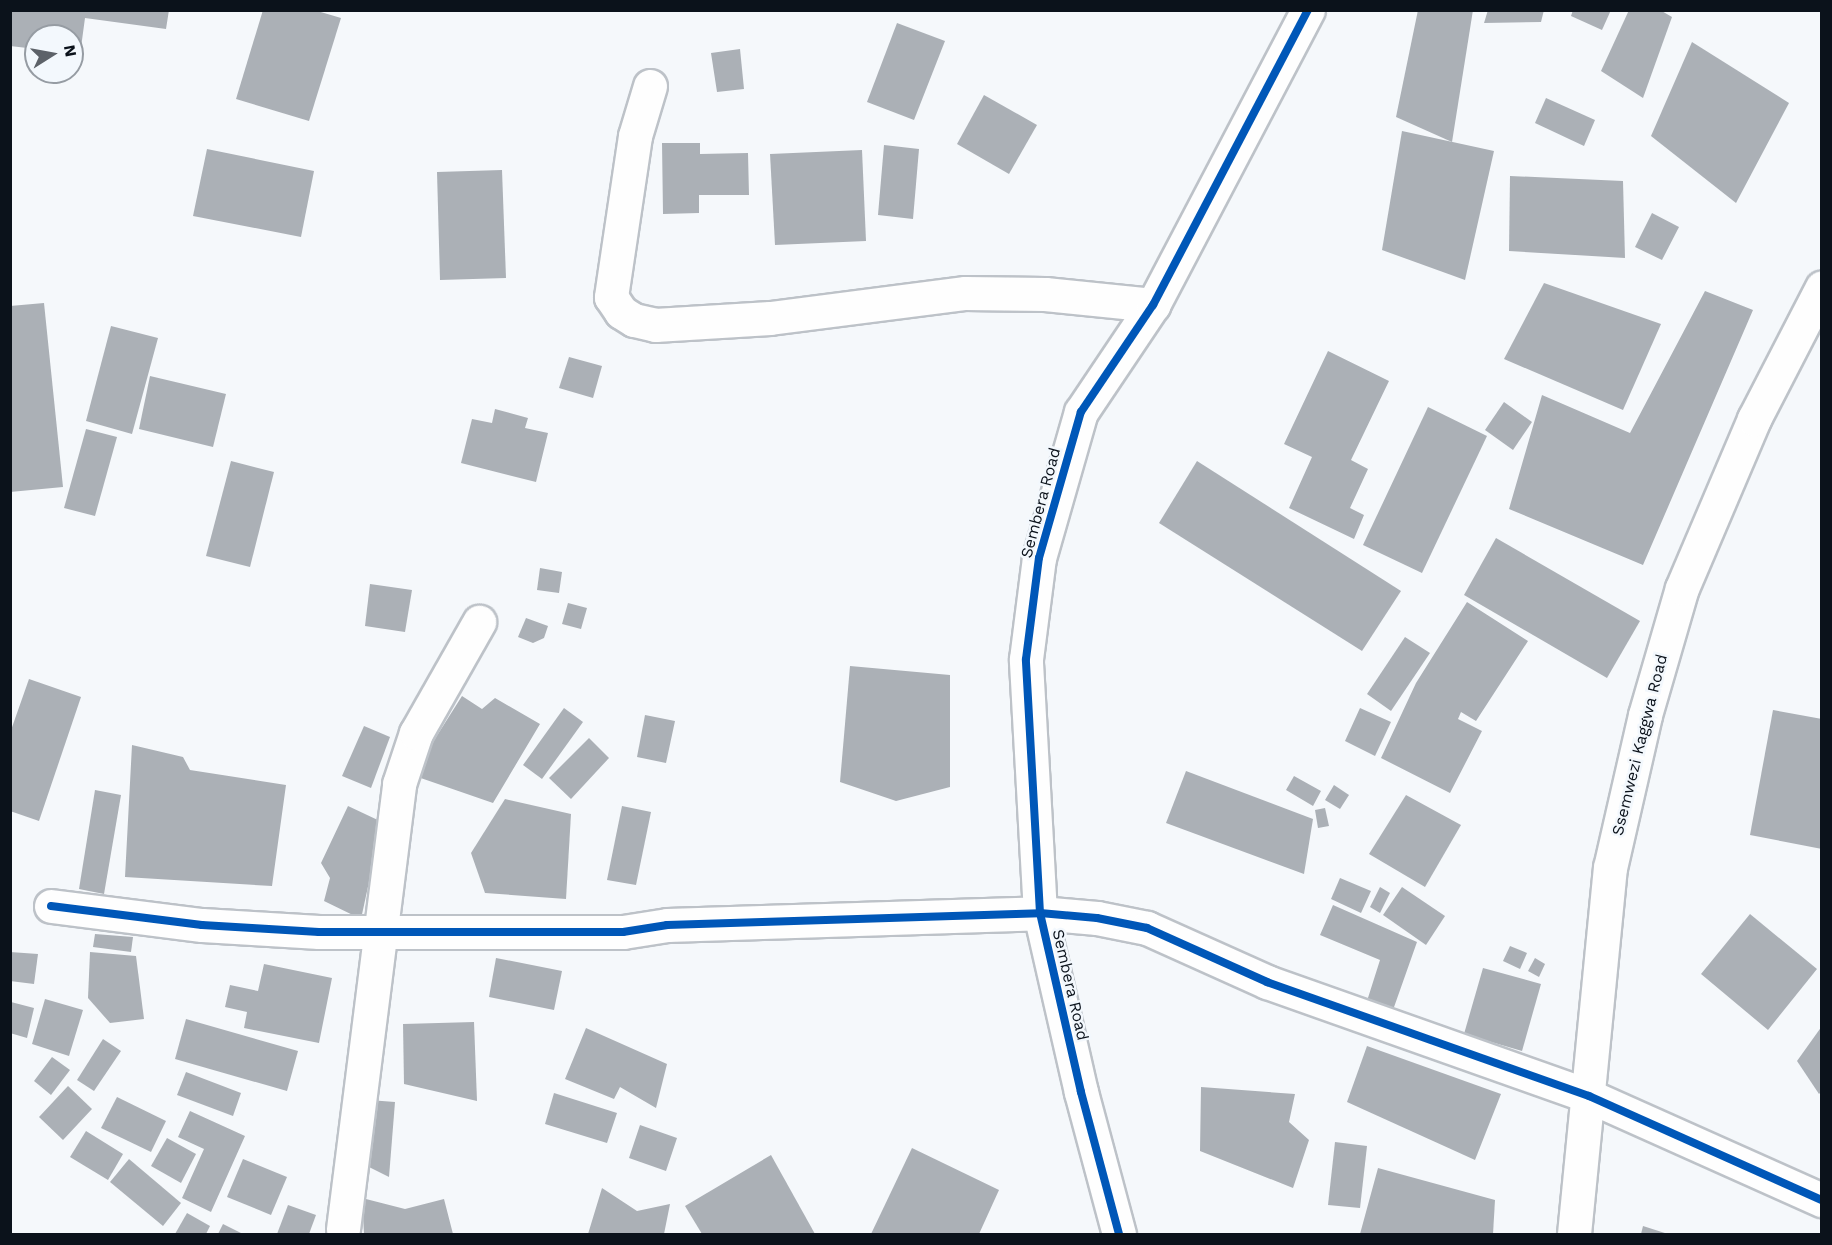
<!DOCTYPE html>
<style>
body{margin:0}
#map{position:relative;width:1832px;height:1245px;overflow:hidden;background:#f5f8fb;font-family:"Work Sans",sans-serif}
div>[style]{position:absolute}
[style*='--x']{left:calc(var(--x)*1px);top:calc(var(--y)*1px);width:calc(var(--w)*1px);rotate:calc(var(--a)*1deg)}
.building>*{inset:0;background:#abb0b6}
.roads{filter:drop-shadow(2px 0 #bdc2c8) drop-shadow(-2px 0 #bdc2c8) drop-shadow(0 2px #bdc2c8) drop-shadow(0 -2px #bdc2c8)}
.minor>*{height:33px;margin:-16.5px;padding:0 16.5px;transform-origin:16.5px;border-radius:16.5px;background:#fefefe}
.cycleway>*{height:8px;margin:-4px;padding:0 4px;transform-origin:4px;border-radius:4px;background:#0057b8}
span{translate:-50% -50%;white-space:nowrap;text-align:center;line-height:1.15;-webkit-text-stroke:5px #f3f8fd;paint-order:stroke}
.street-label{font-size:16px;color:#0b121b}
.frame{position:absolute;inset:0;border:12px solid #0b121b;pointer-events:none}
.north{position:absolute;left:24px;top:24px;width:60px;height:60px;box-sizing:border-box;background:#f3f8fd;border:2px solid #969ca3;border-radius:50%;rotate:79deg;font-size:16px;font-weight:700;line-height:24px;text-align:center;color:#0b121b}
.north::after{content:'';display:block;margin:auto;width:21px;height:27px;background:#5d6269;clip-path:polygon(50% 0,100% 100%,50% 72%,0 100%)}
</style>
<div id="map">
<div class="building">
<i style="clip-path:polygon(10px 10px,169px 10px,166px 29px,85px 18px,80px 55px,72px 54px,72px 36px,36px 36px,36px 49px,10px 46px)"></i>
<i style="clip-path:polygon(263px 10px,314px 10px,341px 18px,309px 121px,236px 99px)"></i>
<i style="clip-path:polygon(1418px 10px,1473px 10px,1452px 142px,1396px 117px)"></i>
<i style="clip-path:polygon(1488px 10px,1544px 10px,1541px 22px,1484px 23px)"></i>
<i style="clip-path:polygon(1573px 10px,1611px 10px,1602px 30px,1571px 16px)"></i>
<i style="clip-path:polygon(1629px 10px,1660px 10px,1672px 17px,1643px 98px,1601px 71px)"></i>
<i style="clip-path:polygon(897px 23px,945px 41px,914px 120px,867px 102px)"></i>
<i style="clip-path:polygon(1692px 42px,1789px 103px,1736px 203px,1651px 136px)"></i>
<i style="clip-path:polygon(740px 49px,744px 89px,717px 92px,711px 53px)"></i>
<i style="clip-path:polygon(984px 95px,1037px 125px,1009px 174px,957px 144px)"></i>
<i style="clip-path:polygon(1546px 98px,1595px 120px,1584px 146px,1535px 123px)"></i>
<i style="clip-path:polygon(1402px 131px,1494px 151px,1465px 280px,1382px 250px)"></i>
<i style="clip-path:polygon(662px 143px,700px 143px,700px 154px,748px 153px,749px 195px,699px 195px,699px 213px,663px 214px)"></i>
<i style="clip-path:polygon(884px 145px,919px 149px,913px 219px,878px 215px)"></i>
<i style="clip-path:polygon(207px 149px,314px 171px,301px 237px,193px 216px)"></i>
<i style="clip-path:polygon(862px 150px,866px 241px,775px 245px,770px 154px)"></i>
<i style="clip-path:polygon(502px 170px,506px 278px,440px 280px,437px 172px)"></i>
<i style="clip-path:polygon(1510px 176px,1623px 181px,1625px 258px,1509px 251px)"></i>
<i style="clip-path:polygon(1652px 213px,1679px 227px,1662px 260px,1635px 247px)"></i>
<i style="clip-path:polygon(1544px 283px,1661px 324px,1623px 410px,1504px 359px)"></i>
<i style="clip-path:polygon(1705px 291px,1753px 310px,1643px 565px,1509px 509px,1542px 395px,1630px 433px)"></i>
<i style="clip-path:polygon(44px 303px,63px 487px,10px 492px,10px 306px)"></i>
<i style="clip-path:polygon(111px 326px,158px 338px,132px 434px,86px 421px)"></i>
<i style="clip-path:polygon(1328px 351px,1389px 381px,1351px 460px,1368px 469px,1350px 508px,1364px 515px,1354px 539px,1289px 508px,1312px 457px,1284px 444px)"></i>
<i style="clip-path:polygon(569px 357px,602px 366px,593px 398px,559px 388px)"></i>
<i style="clip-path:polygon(150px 376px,226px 394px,213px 447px,139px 429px)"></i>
<i style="clip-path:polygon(1504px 402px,1532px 422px,1513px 450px,1485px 430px)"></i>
<i style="clip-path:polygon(1428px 407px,1487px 436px,1422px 573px,1363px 545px)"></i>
<i style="clip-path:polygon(495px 409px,528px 418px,525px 428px,548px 433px,536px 482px,461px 463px,472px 419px,492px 423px)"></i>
<i style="clip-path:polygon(86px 429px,117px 437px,95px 516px,64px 508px)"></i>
<i style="clip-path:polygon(231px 461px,274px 472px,250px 567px,206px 556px)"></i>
<i style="clip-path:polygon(1197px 461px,1401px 591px,1362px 651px,1159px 523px)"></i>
<i style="clip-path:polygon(1496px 538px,1640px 621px,1607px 678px,1464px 595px)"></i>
<i style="clip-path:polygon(540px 568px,562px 572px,559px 593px,537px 590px)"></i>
<i style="clip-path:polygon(370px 584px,412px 590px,405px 632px,365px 626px)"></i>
<i style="clip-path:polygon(1467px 602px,1528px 641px,1476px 721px,1461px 712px,1458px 719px,1482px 731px,1450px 793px,1381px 758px,1416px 683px)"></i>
<i style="clip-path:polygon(568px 603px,587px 608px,581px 629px,562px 624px)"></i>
<i style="clip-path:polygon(526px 618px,548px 626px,544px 638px,533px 643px,518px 637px)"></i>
<i style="clip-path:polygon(1405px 637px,1430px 653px,1391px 711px,1367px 694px)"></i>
<i style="clip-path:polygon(850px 666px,950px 675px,950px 787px,896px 801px,840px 782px)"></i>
<i style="clip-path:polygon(29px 679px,81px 697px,39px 821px,10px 811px,10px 733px)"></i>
<i style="clip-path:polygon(462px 696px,482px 709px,495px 698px,540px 724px,493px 803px,412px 775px)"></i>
<i style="clip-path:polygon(564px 708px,583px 722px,542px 779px,523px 765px)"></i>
<i style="clip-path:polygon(1360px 708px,1391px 722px,1375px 756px,1345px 741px)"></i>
<i style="clip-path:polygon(1773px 710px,1822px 719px,1822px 849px,1750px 835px)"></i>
<i style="clip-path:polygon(645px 715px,675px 721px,666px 763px,637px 757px)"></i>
<i style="clip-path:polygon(364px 726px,390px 737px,371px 788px,342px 776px)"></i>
<i style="clip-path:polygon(589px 738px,609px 758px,571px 799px,549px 778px)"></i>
<i style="clip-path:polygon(132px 745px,183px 757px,190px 770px,286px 785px,272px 886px,125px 877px)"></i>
<i style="clip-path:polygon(1186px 771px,1313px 819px,1304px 874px,1166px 823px)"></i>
<i style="clip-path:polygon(1294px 776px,1321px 791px,1313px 806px,1286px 790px)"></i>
<i style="clip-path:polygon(1334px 785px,1349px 795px,1340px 809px,1325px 800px)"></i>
<i style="clip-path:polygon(95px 790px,121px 795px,104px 894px,79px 889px)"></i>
<i style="clip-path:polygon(1406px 795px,1461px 825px,1425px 887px,1369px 854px)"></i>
<i style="clip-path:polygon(505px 799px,571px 814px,566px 899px,485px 893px,471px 853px)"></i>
<i style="clip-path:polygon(348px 806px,382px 822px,361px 919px,324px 901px,330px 878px,321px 863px)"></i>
<i style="clip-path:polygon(622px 806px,651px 812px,636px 885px,607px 880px)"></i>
<i style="clip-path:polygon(1325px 808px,1329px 826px,1318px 828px,1315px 810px)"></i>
<i style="clip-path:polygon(1340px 878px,1371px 891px,1361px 913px,1331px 899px)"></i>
<i style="clip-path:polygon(1380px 887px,1390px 893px,1380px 913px,1370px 907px)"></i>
<i style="clip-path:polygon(1402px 887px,1445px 916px,1426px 945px,1383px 915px)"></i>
<i style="clip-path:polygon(1333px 905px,1417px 942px,1393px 1010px,1367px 1001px,1380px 960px,1320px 935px)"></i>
<i style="clip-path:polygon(1750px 914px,1817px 969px,1768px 1030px,1701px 974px)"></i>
<i style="clip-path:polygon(95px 934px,133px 937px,131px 952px,93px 947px)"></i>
<i style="clip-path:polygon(1510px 946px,1527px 953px,1520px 969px,1503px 961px)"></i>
<i style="clip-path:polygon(10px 952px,38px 954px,34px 984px,10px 981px)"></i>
<i style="clip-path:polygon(90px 952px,136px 956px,144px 1019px,110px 1023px,88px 998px)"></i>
<i style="clip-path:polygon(496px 958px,562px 971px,554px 1010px,489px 997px)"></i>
<i style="clip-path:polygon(1535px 958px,1545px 964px,1539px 977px,1528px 971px)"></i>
<i style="clip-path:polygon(264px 964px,332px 978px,319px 1043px,244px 1028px,247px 1012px,225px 1007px,230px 985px,258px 991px)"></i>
<i style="clip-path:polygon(1483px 968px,1541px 984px,1522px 1051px,1464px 1034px)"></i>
<i style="clip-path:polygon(45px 999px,83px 1010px,69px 1056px,32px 1044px)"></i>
<i style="clip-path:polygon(11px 1002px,34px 1008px,27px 1038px,10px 1033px)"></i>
<i style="clip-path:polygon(186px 1019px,298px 1051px,287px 1091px,175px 1059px)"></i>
<i style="clip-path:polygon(474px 1022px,477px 1101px,404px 1084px,403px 1024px)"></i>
<i style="clip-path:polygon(1822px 1026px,1822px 1091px,1819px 1094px,1797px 1061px)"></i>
<i style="clip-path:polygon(586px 1028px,667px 1064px,656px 1108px,620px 1087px,614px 1099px,565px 1079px)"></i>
<i style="clip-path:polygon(103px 1039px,121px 1051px,94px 1091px,77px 1080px)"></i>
<i style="clip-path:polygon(1367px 1046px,1501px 1094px,1475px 1160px,1347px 1102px)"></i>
<i style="clip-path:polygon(52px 1057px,70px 1070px,51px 1095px,34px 1081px)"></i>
<i style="clip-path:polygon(186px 1072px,241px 1093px,233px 1116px,177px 1095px)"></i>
<i style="clip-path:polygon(68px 1086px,92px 1109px,63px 1140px,39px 1117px)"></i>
<i style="clip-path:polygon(1201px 1087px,1295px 1094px,1289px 1122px,1309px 1140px,1293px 1188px,1200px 1151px)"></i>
<i style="clip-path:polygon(554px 1093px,617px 1113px,607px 1143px,545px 1124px)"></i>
<i style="clip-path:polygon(117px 1097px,166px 1121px,151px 1152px,101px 1128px)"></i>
<i style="clip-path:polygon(356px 1099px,395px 1102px,389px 1177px,351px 1158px)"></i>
<i style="clip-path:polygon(190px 1111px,245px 1136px,211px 1212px,182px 1198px,204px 1149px,178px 1137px)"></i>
<i style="clip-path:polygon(640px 1125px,677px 1138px,666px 1171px,629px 1158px)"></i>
<i style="clip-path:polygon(86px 1131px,123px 1154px,108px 1180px,70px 1157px)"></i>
<i style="clip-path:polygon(167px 1138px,196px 1154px,181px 1183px,151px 1166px)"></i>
<i style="clip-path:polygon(1335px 1142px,1367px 1146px,1360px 1208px,1328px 1205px)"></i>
<i style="clip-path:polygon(912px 1148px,999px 1190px,979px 1234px,871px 1234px)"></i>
<i style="clip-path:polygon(771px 1155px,815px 1234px,702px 1234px,685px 1206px)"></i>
<i style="clip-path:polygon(129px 1159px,181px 1203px,163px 1226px,110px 1182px)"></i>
<i style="clip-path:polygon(243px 1159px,287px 1177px,271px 1215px,227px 1197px)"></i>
<i style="clip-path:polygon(1378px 1168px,1495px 1200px,1493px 1234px,1360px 1234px)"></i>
<i style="clip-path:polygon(602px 1188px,637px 1211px,670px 1204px,664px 1234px,588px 1234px)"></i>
<i style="clip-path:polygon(362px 1198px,405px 1209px,444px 1199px,453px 1234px,364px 1234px)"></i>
<i style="clip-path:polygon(288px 1205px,316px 1215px,309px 1234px,277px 1234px)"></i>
<i style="clip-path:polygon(187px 1213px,210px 1226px,206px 1234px,175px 1234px)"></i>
<i style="clip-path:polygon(223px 1224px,243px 1234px,218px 1234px)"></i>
<i style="clip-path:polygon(1643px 1226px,1668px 1234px,1641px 1234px)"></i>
</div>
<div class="roads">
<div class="minor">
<i style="--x:650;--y:86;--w:52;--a:106.7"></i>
<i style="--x:635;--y:136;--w:163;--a:98.5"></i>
<i style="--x:611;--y:297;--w:18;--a:56"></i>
<i style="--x:621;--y:312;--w:15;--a:32"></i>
<i style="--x:634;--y:320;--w:22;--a:13"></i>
<i style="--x:655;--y:325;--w:115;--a:-3.5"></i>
<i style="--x:770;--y:318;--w:197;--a:-7.3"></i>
<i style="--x:965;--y:293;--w:80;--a:0.7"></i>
<i style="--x:1045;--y:294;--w:109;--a:5.8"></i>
<i style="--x:51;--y:906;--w:152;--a:7.2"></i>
<i style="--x:202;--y:925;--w:117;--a:3.4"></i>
<i style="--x:319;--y:932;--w:304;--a:0"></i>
<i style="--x:623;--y:932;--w:45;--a:-9"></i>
<i style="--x:667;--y:925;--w:373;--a:-1.8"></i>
<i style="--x:1040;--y:913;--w:57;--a:5"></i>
<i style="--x:1097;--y:918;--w:51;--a:11.3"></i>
<i style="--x:1147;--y:928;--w:132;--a:24.2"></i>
<i style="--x:1267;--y:982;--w:342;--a:19.5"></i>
<i style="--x:1589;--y:1096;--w:255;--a:24.1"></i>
<i style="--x:343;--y:1229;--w:449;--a:-82.8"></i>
<i style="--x:399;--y:784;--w:54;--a:-71.6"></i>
<i style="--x:416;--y:733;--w:128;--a:-60.4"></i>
<i style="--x:1119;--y:1234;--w:147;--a:-105"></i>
<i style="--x:1081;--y:1092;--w:184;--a:-102.9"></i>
<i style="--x:1040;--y:913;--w:254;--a:-93.2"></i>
<i style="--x:1026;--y:659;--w:102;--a:-82.7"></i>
<i style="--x:1039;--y:558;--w:152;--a:-74"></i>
<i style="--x:1081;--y:412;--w:129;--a:-56.1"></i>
<i style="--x:1153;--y:305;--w:333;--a:-62.3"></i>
<i style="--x:1574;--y:1234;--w:368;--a:-84.4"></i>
<i style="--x:1610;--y:868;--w:157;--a:-77.1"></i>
<i style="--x:1645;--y:715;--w:132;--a:-73.8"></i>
<i style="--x:1682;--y:588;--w:184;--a:-66.9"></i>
<i style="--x:1754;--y:419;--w:148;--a:-62.7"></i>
</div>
</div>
<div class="cycleway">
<i style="--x:51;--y:906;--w:152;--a:7.2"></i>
<i style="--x:202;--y:925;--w:117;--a:3.4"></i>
<i style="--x:319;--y:932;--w:304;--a:0"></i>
<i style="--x:623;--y:932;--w:45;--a:-9"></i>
<i style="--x:667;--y:925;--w:373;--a:-1.8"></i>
<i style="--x:1040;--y:913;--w:57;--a:5"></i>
<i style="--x:1097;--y:918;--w:51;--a:11.3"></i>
<i style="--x:1147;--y:928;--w:132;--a:24.2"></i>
<i style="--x:1267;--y:982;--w:342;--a:19.5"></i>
<i style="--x:1589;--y:1096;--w:255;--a:24.1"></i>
<i style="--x:1119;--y:1234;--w:147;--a:-105"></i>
<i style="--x:1081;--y:1092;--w:184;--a:-102.9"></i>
<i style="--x:1040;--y:913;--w:254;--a:-93.2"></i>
<i style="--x:1026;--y:659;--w:102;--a:-82.7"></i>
<i style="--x:1039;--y:558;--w:152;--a:-74"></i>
<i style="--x:1081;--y:412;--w:129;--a:-56.1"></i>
<i style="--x:1153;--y:305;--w:333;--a:-62.3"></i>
</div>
<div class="street-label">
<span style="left:1041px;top:503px;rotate:-75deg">Sembera Road</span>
<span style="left:1640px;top:745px;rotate:-76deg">Ssemwezi Kaggwa Road</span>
<span style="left:1070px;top:985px;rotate:77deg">Sembera Road</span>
</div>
<div class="frame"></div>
<div class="north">N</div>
</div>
